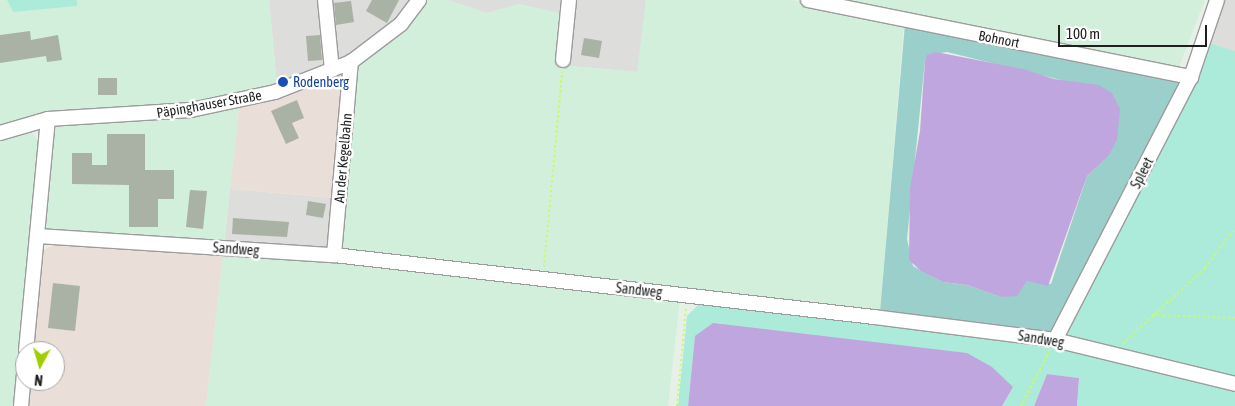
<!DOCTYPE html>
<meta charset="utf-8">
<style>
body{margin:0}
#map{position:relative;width:1235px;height:406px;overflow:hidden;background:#e7f0e6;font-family:"Asap Condensed",sans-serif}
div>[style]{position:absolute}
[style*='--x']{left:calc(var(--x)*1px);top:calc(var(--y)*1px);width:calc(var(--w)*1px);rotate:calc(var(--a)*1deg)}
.residential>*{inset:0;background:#dddddc}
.industrial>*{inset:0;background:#e9dfd8}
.farmland>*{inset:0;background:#d1efda}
.grass>*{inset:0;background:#aceada}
.forest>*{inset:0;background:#9bcfcc}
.water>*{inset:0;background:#c0a6de}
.building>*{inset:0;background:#a9b2a5}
.path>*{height:2px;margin-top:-1px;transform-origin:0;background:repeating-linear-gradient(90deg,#c9fa6d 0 2.5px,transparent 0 5px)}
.roads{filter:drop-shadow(1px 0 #9c9c9c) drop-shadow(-1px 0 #9c9c9c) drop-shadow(0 1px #9c9c9c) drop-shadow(0 -1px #9c9c9c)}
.minor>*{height:14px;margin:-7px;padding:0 7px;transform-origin:7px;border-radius:7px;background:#fff}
.dots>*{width:14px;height:14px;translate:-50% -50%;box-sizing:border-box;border:2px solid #fff;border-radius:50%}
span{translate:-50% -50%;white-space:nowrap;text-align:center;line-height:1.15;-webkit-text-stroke:5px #fff;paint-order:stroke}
.street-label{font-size:14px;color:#1f1f1f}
.transit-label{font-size:14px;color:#164399}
.left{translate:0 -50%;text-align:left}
.north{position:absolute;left:15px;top:341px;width:50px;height:50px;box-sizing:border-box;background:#fff;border:1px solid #a5a5a5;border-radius:50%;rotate:186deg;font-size:14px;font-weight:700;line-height:20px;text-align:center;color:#1f1f1f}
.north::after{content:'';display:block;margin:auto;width:18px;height:22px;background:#9dcf00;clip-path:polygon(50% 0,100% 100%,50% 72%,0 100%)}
.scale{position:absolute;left:1058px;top:25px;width:149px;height:22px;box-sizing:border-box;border:2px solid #1f1f1f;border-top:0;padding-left:6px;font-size:15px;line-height:18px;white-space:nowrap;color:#1f1f1f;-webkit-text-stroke:4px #fff;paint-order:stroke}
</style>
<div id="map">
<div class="residential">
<i style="clip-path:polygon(269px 0,426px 0,396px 36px,277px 86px)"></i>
<i style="clip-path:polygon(447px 0,646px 0,638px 72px,560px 65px,520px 4px,487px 13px)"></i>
<i style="clip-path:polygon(1219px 0,1235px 0,1235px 51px,1206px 42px)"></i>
<i style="clip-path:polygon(230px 189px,335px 198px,329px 249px,224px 245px)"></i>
</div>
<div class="industrial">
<i style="clip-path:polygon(343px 70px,345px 72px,335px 198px,230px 189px,239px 106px)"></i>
<i style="clip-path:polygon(55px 243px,223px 254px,206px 406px,25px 406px,28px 381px,55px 381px,55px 351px,31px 351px,41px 252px)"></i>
</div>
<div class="farmland">
<i style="clip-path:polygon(0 0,7px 0,13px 12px,77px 6px,77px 0,269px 0,277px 86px,221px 100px,0 127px)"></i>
<i style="clip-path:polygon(426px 0,447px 0,487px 13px,520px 4px,565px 14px,560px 65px,637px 72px,646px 0,792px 0,904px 24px,880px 312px,345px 251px,339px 241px,356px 62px,396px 36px)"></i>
<i style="clip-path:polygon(833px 0,1205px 0,1177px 72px)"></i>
<i style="clip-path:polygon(239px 106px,224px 245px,42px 234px,54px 128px,63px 123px,155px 120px)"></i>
<i style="clip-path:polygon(30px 130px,42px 145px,17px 406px,0 406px,0 138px)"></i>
<i style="clip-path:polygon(223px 254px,348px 259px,680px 298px,668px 406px,206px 406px)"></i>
</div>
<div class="grass">
<i style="clip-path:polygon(7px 0,77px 0,77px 6px,13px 12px)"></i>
<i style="clip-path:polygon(1206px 42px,1235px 51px,1235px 380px,1062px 338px)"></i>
<i style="clip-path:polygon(700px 303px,1033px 342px,1235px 390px,1235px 406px,1077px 406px,1079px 378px,1047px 374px,1034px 406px,1002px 406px,1013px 387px,695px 336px,688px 406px,678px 406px,687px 316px)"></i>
</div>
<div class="forest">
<i style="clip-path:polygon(evenodd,905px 24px,1179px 79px,1182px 88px,1053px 336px,880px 312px,905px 24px,947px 52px,1073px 83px,1097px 166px,1087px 176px,1051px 284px,1027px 281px,1021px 289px,1001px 297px,967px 285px,943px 282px,913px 266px,907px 239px,925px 60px,928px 55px,947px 52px)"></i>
</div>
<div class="water">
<i style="clip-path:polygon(936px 52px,1023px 69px,1054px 79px,1099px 85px,1112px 93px,1120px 109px,1117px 140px,1109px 155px,1087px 176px,1048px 286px,1027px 281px,1017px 296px,1001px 297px,967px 285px,943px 282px,921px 271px,909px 260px,910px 189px,920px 131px,925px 60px,927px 55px)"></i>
<i style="clip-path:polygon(713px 323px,967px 353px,992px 367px,1013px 387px,1002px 406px,688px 406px,695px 336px)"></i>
<i style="clip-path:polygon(1047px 374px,1079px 378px,1077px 406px,1034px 406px)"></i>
</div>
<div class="building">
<i style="clip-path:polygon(372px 0,399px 0,387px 23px,366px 11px)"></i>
<i style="clip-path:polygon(351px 1px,354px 22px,336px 25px,334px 3px)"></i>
<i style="clip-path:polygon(30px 31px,31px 40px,58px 35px,62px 60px,47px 62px,46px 56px,0 63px,0 35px)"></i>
<i style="clip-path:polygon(320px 35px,322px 60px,308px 61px,306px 36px)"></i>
<i style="clip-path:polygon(584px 38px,602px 41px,599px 58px,581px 55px)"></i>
<i style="clip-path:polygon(98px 78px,117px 78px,117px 95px,98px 95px)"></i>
<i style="clip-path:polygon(297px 100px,304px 118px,292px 123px,299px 138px,286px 144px,271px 111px)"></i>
<i style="clip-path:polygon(107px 134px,145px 134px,145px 170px,174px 170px,174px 199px,158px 199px,158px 227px,129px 227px,129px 185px,72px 184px,72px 153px,92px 153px,92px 165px,107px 165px)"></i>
<i style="clip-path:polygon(190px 190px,207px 191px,203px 229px,186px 227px)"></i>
<i style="clip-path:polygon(308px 201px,326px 204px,323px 218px,306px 215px)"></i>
<i style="clip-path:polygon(233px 218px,289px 222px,287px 237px,232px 234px)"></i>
<i style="clip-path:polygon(53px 283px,80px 286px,75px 331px,48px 328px)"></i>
</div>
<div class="path">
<i style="--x:544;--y:267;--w:196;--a:-84.7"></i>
<i style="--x:1153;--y:315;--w:82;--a:2.1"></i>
<i style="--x:1122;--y:344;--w:113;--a:-42.5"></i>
<i style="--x:1205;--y:268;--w:49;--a:-52.4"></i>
<i style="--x:677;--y:406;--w:98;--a:-84.8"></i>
<i style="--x:1021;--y:406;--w:63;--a:-62.6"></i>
</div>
<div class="roads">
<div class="minor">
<i style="--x:325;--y:0;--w:70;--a:84.3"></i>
<i style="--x:808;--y:0;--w:391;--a:11.4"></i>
<i style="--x:563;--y:60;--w:60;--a:-84.3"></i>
<i style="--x:0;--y:133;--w:50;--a:-16.3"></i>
<i style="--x:48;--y:119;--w:143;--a:-3.6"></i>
<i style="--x:191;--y:110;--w:86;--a:-12.1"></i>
<i style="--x:275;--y:92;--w:82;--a:-21.5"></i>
<i style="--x:351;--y:62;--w:63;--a:-37.2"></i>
<i style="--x:401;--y:24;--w:30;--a:-53"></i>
<i style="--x:37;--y:236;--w:298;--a:3.7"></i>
<i style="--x:334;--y:255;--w:544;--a:6.55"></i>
<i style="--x:874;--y:317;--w:182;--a:7.2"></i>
<i style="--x:1055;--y:340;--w:185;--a:13.7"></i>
<i style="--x:334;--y:255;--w:194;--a:-85"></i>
<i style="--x:1055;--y:340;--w:296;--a:-62.7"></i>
<i style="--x:1191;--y:77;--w:81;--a:-71.3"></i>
<i style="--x:26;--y:351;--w:233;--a:-84.6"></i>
<i style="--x:21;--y:406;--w:43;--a:-84.7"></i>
</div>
</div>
<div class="dots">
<i style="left:283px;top:82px;background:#1a4fb4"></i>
</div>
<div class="street-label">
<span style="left:999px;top:39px;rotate:11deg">Bohnort</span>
<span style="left:209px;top:104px;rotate:-10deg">Päpinghauser Straße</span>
<span style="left:343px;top:158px;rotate:-85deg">An der Kegelbahn</span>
<span style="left:1142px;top:173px;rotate:-63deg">Spleet</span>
<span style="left:236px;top:249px;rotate:4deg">Sandweg</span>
<span style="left:639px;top:290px;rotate:6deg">Sandweg</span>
<span style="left:1041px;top:339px;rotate:9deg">Sandweg</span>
</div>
<div class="transit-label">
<span class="left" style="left:293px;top:82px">Rodenberg</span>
</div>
<div class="north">N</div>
<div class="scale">100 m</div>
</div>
